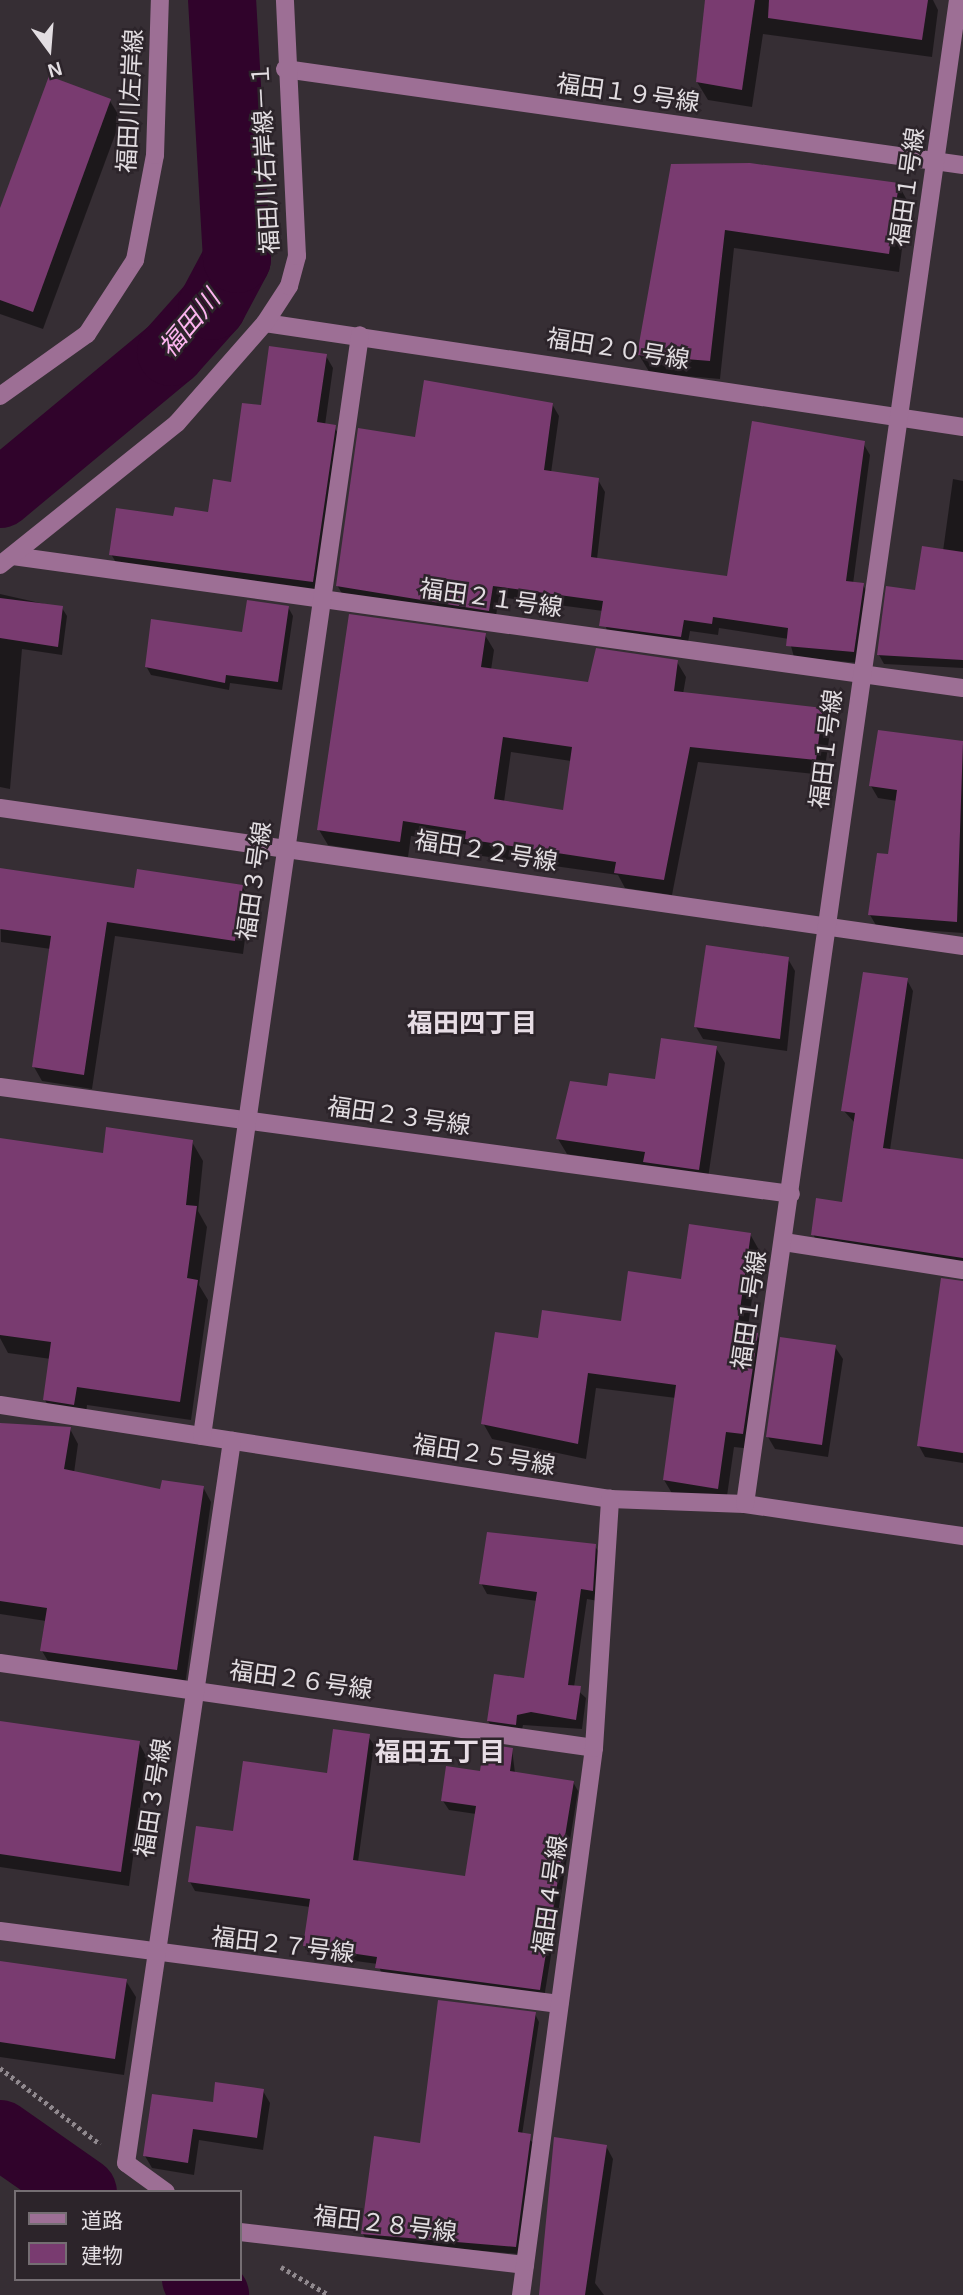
<!DOCTYPE html>
<meta charset="utf-8">
<style>
body{margin:0}
#map{position:relative;width:963px;height:2295px;overflow:hidden;background:#362e34;font-family:Arial,"Noto Sans JP",sans-serif}
div>[style]{position:absolute}
[style*='--x']{left:calc(var(--x)*1px);top:calc(var(--y)*1px);width:calc(var(--w)*1px);rotate:calc(var(--a)*1deg)}
.shadow>*{inset:0;background:#0007}
.river>*{height:68px;margin:-34px;padding:0 34px;transform-origin:34px;border-radius:34px;background:#30032b}
.building>*{inset:0;background:#793b70}
.path>*{height:4.5px;margin-top:-2.25px;transform-origin:0;background:repeating-linear-gradient(90deg,#90898e 0 3.5px,transparent 0 7px)}
.minor>*{height:18px;margin:-9px;padding:0 9px;transform-origin:9px;border-radius:9px;background:#9d6f95}
span{translate:-50% -50%;white-space:nowrap;text-align:center;line-height:1.15;-webkit-text-stroke:5px #2c242a;paint-order:stroke}
.street-label{font-size:24px;color:#e2dde1}
.water-label{font-size:26px;color:#fcb4ef;font-style:italic}
.neighbourhood-label{font-size:26px;color:#e7dde5;font-weight:700}
.legend{position:absolute;left:14px;top:2190px;width:228px;height:91px;box-sizing:border-box;background:#2c242a;border:2px solid #756e73;margin:0;padding:9px 12px;list-style:none;font-size:21px;color:#e2dde1}
.legend li{display:flex;align-items:center;gap:14px;height:35px}
.legend b{width:35px;border:2px solid #756e73}
.north{position:absolute;left:14px;top:14px;width:70px;height:70px;-webkit-text-stroke:5px #2c242a;paint-order:stroke;rotate:164deg;font-size:19px;font-weight:700;line-height:28px;text-align:center;color:#e2dde1}
.north::after{content:'';display:block;margin:auto;width:24px;height:32px;background:#e2dde1;clip-path:polygon(50% 0,100% 100%,50% 72%,0 100%)}
</style>
<div id="map">
<div class="shadow">
<i style="clip-path:polygon(707px 0,933px 0,938px 10px,932px 57px,763px 34px,752px 107px,708px 100px,697px 82px)"></i>
<i style="clip-path:polygon(110px 101px,121px 119px,43px 329px,0 314px,0 213px)"></i>
<i style="clip-path:polygon(672px 165px,898px 184px,908px 202px,899px 272px,734px 248px,720px 379px,650px 373px,639px 355px)"></i>
<i style="clip-path:polygon(326px 356px,333px 368px,325px 425px,334px 427px,341px 438px,319px 593px,118px 566px,111px 554px,175px 518px,209px 514px,232px 484px,262px 407px)"></i>
<i style="clip-path:polygon(552px 404px,559px 416px,551px 473px,598px 480px,605px 492px,597px 559px,728px 577px,863px 443px,870px 455px,853px 584px,863px 585px,870px 597px,860px 663px,794px 657px,789px 639px,719px 628px,718px 635px,690px 631px,687px 648px,608px 637px,603px 611px,499px 597px,495px 622px,344px 597px,337px 585px,417px 439px)"></i>
<i style="clip-path:polygon(953px 479px,963px 481px,963px 668px,884px 664px,879px 655px,943px 551px)"></i>
<i style="clip-path:polygon(0 594px,62px 608px,67px 616px,62px 655px,22px 649px,10px 789px,0 787px)"></i>
<i style="clip-path:polygon(288px 607px,293px 616px,282px 690px,230px 683px,229px 690px,151px 675px,146px 666px,244px 634px)"></i>
<i style="clip-path:polygon(evenodd,485px 635px,494px 650px,491px 670px,589px 684px,677px 662px,686px 677px,683px 694px,822px 709px,831px 725px,824px 775px,698px 762px,672px 895px,625px 888px,618px 875px,475px 855px,470px 845px,411px 836px,408px 857px,328px 845px,319px 830px,485px 635px,511px 752px,571px 761px,565px 812px,504px 802px,511px 752px)"></i>
<i style="clip-path:polygon(879px 732px,963px 745px,963px 933px,877px 927px,870px 915px,889px 856px,897px 801px,878px 798px,871px 786px)"></i>
<i style="clip-path:polygon(0 876px,135px 890px,242px 886px,250px 901px,243px 954px,115px 936px,92px 1089px,42px 1081px,34px 1067px,51px 949px,1px 942px)"></i>
<i style="clip-path:polygon(788px 959px,795px 971px,787px 1051px,703px 1039px,696px 1027px)"></i>
<i style="clip-path:polygon(907px 980px,913px 991px,890px 1150px,963px 1160px,963px 1270px,819px 1246px,813px 1234px,843px 1204px,855px 1123px,843px 1110px)"></i>
<i style="clip-path:polygon(716px 1048px,725px 1063px,707px 1185px,648px 1166px,567px 1154px,558px 1139px,608px 1088px,657px 1081px)"></i>
<i style="clip-path:polygon(0 1140px,104px 1155px,192px 1142px,203px 1161px,198px 1211px,207px 1227px,199px 1285px,208px 1300px,191px 1420px,87px 1405px,85px 1423px,56px 1419px,45px 1400px,51px 1359px,8px 1353px,0 1338px)"></i>
<i style="clip-path:polygon(750px 1234px,759px 1250px,747px 1334px,757px 1335px,766px 1350px,752px 1449px,734px 1447px,726px 1503px,673px 1495px,664px 1480px,676px 1398px,596px 1388px,586px 1459px,492px 1439px,483px 1423px,539px 1340px,622px 1323px)"></i>
<i style="clip-path:polygon(963px 1282px,963px 1463px,925px 1457px,919px 1446px)"></i>
<i style="clip-path:polygon(835px 1347px,843px 1359px,828px 1457px,775px 1449px,768px 1437px)"></i>
<i style="clip-path:polygon(0 1429px,70px 1429px,78px 1444px,74px 1473px,162px 1491px,203px 1487px,211px 1502px,185px 1685px,51px 1666px,42px 1651px,46px 1621px,0 1614px)"></i>
<i style="clip-path:polygon(595px 1546px,601px 1556px,598px 1601px,587px 1599px,574px 1687px,586px 1698px,582px 1729px,523px 1725px,521px 1735px,494px 1731px,488px 1721px,525px 1680px,537px 1601px,487px 1594px,481px 1583px)"></i>
<i style="clip-path:polygon(0 1723px,139px 1743px,147px 1758px,129px 1886px,0 1867px)"></i>
<i style="clip-path:polygon(368px 1736px,374px 1745px,358px 1862px,467px 1878px,476px 1814px,449px 1810px,443px 1801px,512px 1749px,515px 1773px,573px 1782px,578px 1791px,544px 1998px,383px 1977px,378px 1964px,310px 1955px,304px 1946px,310px 1907px,195px 1891px,190px 1882px,234px 1833px,328px 1775px)"></i>
<i style="clip-path:polygon(0 1964px,126px 1981px,136px 1997px,124px 2075px,0 2057px)"></i>
<i style="clip-path:polygon(535px 2014px,539px 2022px,522px 2135px,534px 2143px,519px 2254px,367px 2241px,363px 2234px,422px 2145px)"></i>
<i style="clip-path:polygon(263px 2091px,270px 2103px,263px 2150px,199px 2140px,194px 2175px,152px 2168px,145px 2156px,214px 2104px)"></i>
<i style="clip-path:polygon(555px 2139px,606px 2146px,613px 2159px,595px 2283px,604px 2295px,541px 2295px)"></i>
</div>
<div class="river">
<i style="--x:0;--y:494;--w:222;--a:-39.7"></i>
<i style="--x:171;--y:352;--w:62;--a:-48.3"></i>
<i style="--x:212;--y:306;--w:53;--a:-62"></i>
<i style="--x:237;--y:259;--w:259;--a:-93.3"></i>
<i style="--x:0;--y:2134;--w:101;--a:34.9"></i>
<i style="--x:196;--y:2279;--w:25;--a:40"></i>
</div>
<div class="building">
<i style="clip-path:polygon(705px 0,755px 0,742px 90px,696px 82px)"></i>
<i style="clip-path:polygon(769px 0,928px 0,922px 40px,768px 18px)"></i>
<i style="clip-path:polygon(49px 76px,111px 99px,33px 312px,0 300px,0 208px)"></i>
<i style="clip-path:polygon(750px 163px,899px 183px,889px 254px,725px 230px,710px 361px,637px 355px,671px 164px)"></i>
<i style="clip-path:polygon(269px 346px,327px 354px,317px 422px,336px 425px,313px 582px,109px 555px,116px 508px,173px 516px,175px 507px,208px 512px,213px 479px,231px 482px,242px 403px,261px 405px)"></i>
<i style="clip-path:polygon(424px 380px,553px 403px,544px 470px,599px 478px,591px 557px,675px 569px,727px 576px,752px 421px,865px 441px,846px 581px,864px 583px,854px 652px,786px 646px,788px 628px,713px 617px,712px 624px,684px 620px,681px 637px,599px 626px,603px 601px,493px 586px,489px 611px,336px 586px,358px 428px,415px 437px)"></i>
<i style="clip-path:polygon(922px 546px,963px 552px,963px 660px,877px 655px,886px 586px,915px 590px)"></i>
<i style="clip-path:polygon(0 598px,63px 606px,58px 647px,0 638px)"></i>
<i style="clip-path:polygon(247px 600px,289px 606px,278px 682px,226px 675px,225px 683px,145px 667px,151px 619px,242px 632px)"></i>
<i style="clip-path:polygon(evenodd,349px 614px,486px 633px,481px 667px,588px 682px,596px 648px,678px 660px,674px 691px,823px 708px,816px 760px,690px 747px,664px 880px,614px 873px,616px 862px,465px 839px,466px 831px,403px 821px,400px 842px,317px 830px,349px 614px,503px 737px,572px 747px,563px 810px,494px 799px,503px 737px)"></i>
<i style="clip-path:polygon(878px 730px,963px 741px,957px 922px,868px 915px,877px 853px,888px 854px,897px 790px,869px 786px)"></i>
<i style="clip-path:polygon(0 868px,134px 888px,137px 869px,243px 885px,235px 941px,107px 922px,84px 1075px,32px 1067px,51px 936px,0 929px)"></i>
<i style="clip-path:polygon(706px 945px,789px 957px,780px 1039px,694px 1027px)"></i>
<i style="clip-path:polygon(863px 972px,908px 978px,883px 1148px,963px 1159px,963px 1258px,811px 1235px,816px 1198px,842px 1202px,855px 1113px,841px 1111px)"></i>
<i style="clip-path:polygon(661px 1038px,717px 1046px,699px 1170px,643px 1162px,645px 1152px,556px 1139px,570px 1081px,607px 1086px,609px 1073px,655px 1079px)"></i>
<i style="clip-path:polygon(106px 1127px,193px 1140px,186px 1205px,197px 1206px,187px 1278px,198px 1280px,180px 1402px,77px 1387px,74px 1405px,43px 1400px,51px 1342px,0 1335px,0 1138px,103px 1153px)"></i>
<i style="clip-path:polygon(689px 1224px,751px 1233px,737px 1330px,758px 1333px,743px 1434px,726px 1432px,718px 1489px,663px 1480px,676px 1385px,588px 1373px,578px 1444px,481px 1424px,495px 1332px,538px 1338px,542px 1310px,621px 1321px,628px 1271px,681px 1279px)"></i>
<i style="clip-path:polygon(941px 1278px,963px 1281px,963px 1453px,917px 1446px)"></i>
<i style="clip-path:polygon(780px 1337px,836px 1345px,822px 1445px,766px 1437px)"></i>
<i style="clip-path:polygon(0 1423px,71px 1427px,64px 1469px,160px 1489px,162px 1480px,204px 1486px,177px 1670px,40px 1651px,47px 1608px,0 1601px)"></i>
<i style="clip-path:polygon(487px 1532px,596px 1544px,593px 1591px,581px 1589px,568px 1685px,581px 1686px,576px 1720px,531px 1712px,517px 1715px,516px 1725px,487px 1721px,494px 1674px,524px 1678px,537px 1592px,479px 1584px)"></i>
<i style="clip-path:polygon(0 1721px,140px 1741px,121px 1872px,0 1854px)"></i>
<i style="clip-path:polygon(333px 1729px,370px 1734px,353px 1860px,465px 1876px,476px 1806px,441px 1801px,446px 1766px,480px 1771px,484px 1744px,513px 1748px,510px 1771px,574px 1781px,540px 1990px,375px 1968px,377px 1957px,303px 1946px,310px 1899px,188px 1882px,196px 1826px,233px 1831px,243px 1761px,327px 1773px)"></i>
<i style="clip-path:polygon(0 1961px,127px 1979px,115px 2059px,0 2042px)"></i>
<i style="clip-path:polygon(438px 2000px,536px 2012px,518px 2132px,531px 2134px,516px 2247px,361px 2234px,374px 2136px,420px 2143px)"></i>
<i style="clip-path:polygon(215px 2082px,264px 2089px,257px 2138px,193px 2129px,188px 2163px,143px 2156px,152px 2094px,213px 2102px)"></i>
<i style="clip-path:polygon(554px 2137px,607px 2145px,585px 2295px,539px 2295px)"></i>
</div>
<div class="path">
<i style="--x:0;--y:2068;--w:126;--a:37.2"></i>
<i style="--x:281;--y:2267;--w:56;--a:30.3"></i>
</div>
<div class="minor">
<i style="--x:285;--y:69;--w:685;--a:8.06"></i>
<i style="--x:265;--y:323;--w:706;--a:8.47"></i>
<i style="--x:0;--y:396;--w:107;--a:-35.5"></i>
<i style="--x:87;--y:334;--w:88;--a:-57"></i>
<i style="--x:135;--y:260;--w:107;--a:-79.2"></i>
<i style="--x:155;--y:155;--w:155;--a:-88.2"></i>
<i style="--x:13;--y:556;--w:959;--a:7.91"></i>
<i style="--x:0;--y:565;--w:227;--a:-38.7"></i>
<i style="--x:177;--y:423;--w:133;--a:-48.7"></i>
<i style="--x:265;--y:323;--w:44;--a:-57"></i>
<i style="--x:289;--y:286;--w:31;--a:-75"></i>
<i style="--x:297;--y:256;--w:256;--a:-92.7"></i>
<i style="--x:0;--y:808;--w:973;--a:8.16"></i>
<i style="--x:0;--y:1087;--w:798;--a:7.7"></i>
<i style="--x:784;--y:1242;--w:181;--a:8.9"></i>
<i style="--x:0;--y:1405;--w:617;--a:8.76"></i>
<i style="--x:610;--y:1499;--w:135;--a:2.1"></i>
<i style="--x:745;--y:1504;--w:220;--a:8.4"></i>
<i style="--x:202;--y:1436;--w:1112;--a:-81.83"></i>
<i style="--x:745;--y:1504;--w:1519;--a:-81.94"></i>
<i style="--x:0;--y:1663;--w:600;--a:8.14"></i>
<i style="--x:0;--y:1931;--w:564;--a:7.44"></i>
<i style="--x:166;--y:2192;--w:49;--a:-144.1"></i>
<i style="--x:126;--y:2163;--w:730;--a:-81.65"></i>
<i style="--x:240;--y:2232;--w:287;--a:6.6"></i>
<i style="--x:521;--y:2295;--w:552;--a:-82.4"></i>
<i style="--x:594;--y:1748;--w:250;--a:-86.3"></i>
</div>
<div class="street-label">
<span style="left:628px;top:93px;rotate:8deg">福田１９号線</span>
<span style="left:130px;top:101px;rotate:-87deg">福田川左岸線</span>
<span style="left:265px;top:158px;rotate:-93deg">福田川右岸線－１</span>
<span style="left:907px;top:187px;rotate:-82deg">福田１号線</span>
<span style="left:618px;top:349px;rotate:9deg">福田２０号線</span>
<span style="left:491px;top:598px;rotate:8deg">福田２１号線</span>
<span style="left:826px;top:749px;rotate:-83deg">福田１号線</span>
<span style="left:486px;top:851px;rotate:9deg">福田２２号線</span>
<span style="left:254px;top:881px;rotate:-82deg">福田３号線</span>
<span style="left:399px;top:1116px;rotate:8deg">福田２３号線</span>
<span style="left:749px;top:1310px;rotate:-82deg">福田１号線</span>
<span style="left:484px;top:1455px;rotate:9deg">福田２５号線</span>
<span style="left:301px;top:1680px;rotate:8deg">福田２６号線</span>
<span style="left:153px;top:1798px;rotate:-81deg">福田３号線</span>
<span style="left:550px;top:1895px;rotate:-82deg">福田４号線</span>
<span style="left:283px;top:1945px;rotate:7deg">福田２７号線</span>
<span style="left:385px;top:2224px;rotate:7deg">福田２８号線</span>
</div>
<div class="water-label">
<span style="left:190px;top:324px;rotate:-50deg">福田川</span>
</div>
<div class="neighbourhood-label">
<span style="left:472px;top:1024px">福田四丁目</span>
<span style="left:440px;top:1753px">福田五丁目</span>
</div>
<ul class="legend">
<li><b style="height:9px;background:#9d6f95"></b>道路</li>
<li><b style="height:19px;background:#793b70"></b>建物</li>
</ul>
<div class="north">N</div>
</div>
